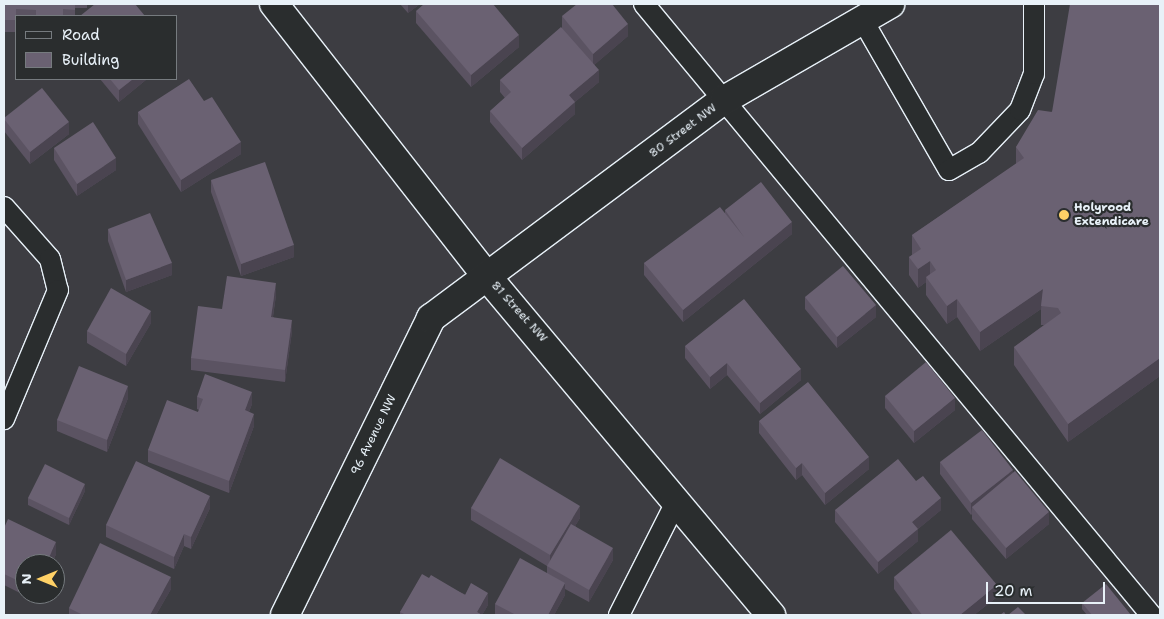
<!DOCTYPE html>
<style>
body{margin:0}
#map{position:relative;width:1164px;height:619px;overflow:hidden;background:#3d3d42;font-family:"Shantell Sans",sans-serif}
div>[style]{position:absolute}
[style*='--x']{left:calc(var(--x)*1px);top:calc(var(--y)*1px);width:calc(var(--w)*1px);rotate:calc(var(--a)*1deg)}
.roads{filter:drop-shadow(1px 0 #e8f1f8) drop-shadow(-1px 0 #e8f1f8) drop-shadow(0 1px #e8f1f8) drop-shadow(0 -1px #e8f1f8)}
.lane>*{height:20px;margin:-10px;padding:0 10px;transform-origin:10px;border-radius:10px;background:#2a2d2e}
.street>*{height:28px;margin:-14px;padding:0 14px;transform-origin:14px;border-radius:14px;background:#2a2d2e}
.wall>*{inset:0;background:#5b5362}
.shaded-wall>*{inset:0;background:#4a4450}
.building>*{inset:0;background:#6a6172}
.dots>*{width:14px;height:14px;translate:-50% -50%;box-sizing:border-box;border:2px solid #2a2d2e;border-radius:50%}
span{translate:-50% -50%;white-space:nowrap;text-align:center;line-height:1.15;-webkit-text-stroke:4.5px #2a2d2e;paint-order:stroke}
.street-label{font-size:12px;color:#e8f1f8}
.poi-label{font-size:12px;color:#e8f1f8;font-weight:700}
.left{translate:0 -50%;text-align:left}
.frame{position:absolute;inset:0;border:5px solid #e8f1f8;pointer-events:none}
.legend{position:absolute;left:15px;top:15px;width:162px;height:65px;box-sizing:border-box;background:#2a2d2e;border:1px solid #767b7f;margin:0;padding:6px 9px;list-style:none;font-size:15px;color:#e8f1f8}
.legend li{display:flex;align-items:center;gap:10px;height:25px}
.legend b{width:25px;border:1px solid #767b7f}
.north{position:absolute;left:15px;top:554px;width:50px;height:50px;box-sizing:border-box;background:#2a2d2e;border:1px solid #767b7f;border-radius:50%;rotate:270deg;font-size:14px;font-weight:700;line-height:20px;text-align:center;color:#e8f1f8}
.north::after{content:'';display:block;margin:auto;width:18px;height:22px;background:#ffd166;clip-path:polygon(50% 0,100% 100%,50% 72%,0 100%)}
.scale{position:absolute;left:986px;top:582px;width:119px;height:22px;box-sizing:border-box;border:2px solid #e8f1f8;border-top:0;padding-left:6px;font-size:15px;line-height:18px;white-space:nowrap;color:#e8f1f8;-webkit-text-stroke:4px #2a2d2e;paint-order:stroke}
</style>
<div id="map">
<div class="roads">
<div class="lane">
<i style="--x:644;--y:4;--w:794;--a:50.31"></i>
<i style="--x:862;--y:19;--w:174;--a:60.1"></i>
<i style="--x:949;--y:170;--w:34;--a:-30"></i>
<i style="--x:979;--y:153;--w:59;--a:-46.4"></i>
<i style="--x:1020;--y:110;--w:39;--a:-69"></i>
<i style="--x:1034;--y:74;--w:70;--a:-90"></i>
<i style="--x:4;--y:207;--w:69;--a:48.5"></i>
<i style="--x:50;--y:259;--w:32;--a:76"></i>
<i style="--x:58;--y:290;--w:140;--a:112.7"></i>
<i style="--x:619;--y:615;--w:129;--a:-63.2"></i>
</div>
<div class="street">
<i style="--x:274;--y:4;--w:349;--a:52"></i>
<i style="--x:489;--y:279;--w:439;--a:50"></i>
<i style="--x:285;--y:615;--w:331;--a:-63.8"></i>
<i style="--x:431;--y:318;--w:365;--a:-36.7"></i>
<i style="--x:724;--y:100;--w:192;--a:-30"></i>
</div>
</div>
<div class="wall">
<i style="clip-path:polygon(4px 4px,87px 4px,87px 8px,75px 8px,75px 16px,16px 16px,16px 32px,4px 32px)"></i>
<i style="clip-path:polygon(400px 4px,420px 4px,408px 13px)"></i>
<i style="clip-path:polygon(1160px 4px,1160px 376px,1068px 442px,1014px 365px,1014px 347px,1044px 325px,1041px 325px,1041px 309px,980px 351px,957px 317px,947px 324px,926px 295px,926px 282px,918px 288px,909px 275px,909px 257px,912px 255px,912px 235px,1016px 164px,1016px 147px)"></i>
<i style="clip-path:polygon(416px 11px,519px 47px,471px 87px,416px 23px)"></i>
<i style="clip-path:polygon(562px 16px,628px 36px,594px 65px,599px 82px,575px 102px,575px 114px,522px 160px,490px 122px,490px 111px,505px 98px,500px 92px,500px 80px,562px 28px)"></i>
<i style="clip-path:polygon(100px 79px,147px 79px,119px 102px)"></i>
<i style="clip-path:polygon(204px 101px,241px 154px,181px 192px,138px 124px,138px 112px)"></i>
<i style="clip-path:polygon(4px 118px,69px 134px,30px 164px,4px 131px)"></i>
<i style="clip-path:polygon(54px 148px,116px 170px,77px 196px,54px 160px)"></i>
<i style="clip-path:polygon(211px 180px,294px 257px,241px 276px,211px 192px)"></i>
<i style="clip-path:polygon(725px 210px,792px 234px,683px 322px,644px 275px,644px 263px,725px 213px)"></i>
<i style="clip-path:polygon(108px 229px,172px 275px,126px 292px,108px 241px)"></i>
<i style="clip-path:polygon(276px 295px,273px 317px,292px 331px,285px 382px,191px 370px,191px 358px,222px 309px)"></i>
<i style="clip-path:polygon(805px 297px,876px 317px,837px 348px,805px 309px)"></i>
<i style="clip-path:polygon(151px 323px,126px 366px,87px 343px,87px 331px)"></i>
<i style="clip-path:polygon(685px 346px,801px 380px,760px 414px,727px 375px,710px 389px,685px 358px)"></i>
<i style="clip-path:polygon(885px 396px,955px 410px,914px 443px,885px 408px)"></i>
<i style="clip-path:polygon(197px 397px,252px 404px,249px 412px,254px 426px,229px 493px,148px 462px,148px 450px,198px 412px,199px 410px,197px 409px)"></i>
<i style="clip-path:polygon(128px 398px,107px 452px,57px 431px,57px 420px)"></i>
<i style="clip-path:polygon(759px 421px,869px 469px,825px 505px,802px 475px,796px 480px,759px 433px)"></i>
<i style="clip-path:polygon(940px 462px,1013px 473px,1049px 524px,1006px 559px,972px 519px,972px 514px,971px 515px,940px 474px)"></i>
<i style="clip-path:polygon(916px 481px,941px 510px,918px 529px,918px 541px,878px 574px,835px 522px,835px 510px)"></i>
<i style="clip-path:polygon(85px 491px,69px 525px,28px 505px,28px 498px)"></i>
<i style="clip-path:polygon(210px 508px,191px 549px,184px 546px,174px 569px,106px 537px,106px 525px)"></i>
<i style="clip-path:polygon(471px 508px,580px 518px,575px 526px,613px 560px,589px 602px,565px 589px,565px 595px,554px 615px,495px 615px,495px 604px,547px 573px,547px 566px,471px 520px)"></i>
<i style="clip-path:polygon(4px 528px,56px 554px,52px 564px,25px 564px,25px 594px,37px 594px,34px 600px,4px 585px)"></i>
<i style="clip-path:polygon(894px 577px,997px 597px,974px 615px,913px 615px,894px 589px)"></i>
<i style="clip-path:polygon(429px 578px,488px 605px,482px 615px,400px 615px,400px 612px)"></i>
<i style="clip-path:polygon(171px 589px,156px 615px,69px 615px,69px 608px)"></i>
<i style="clip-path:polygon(1082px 603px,1131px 615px,1087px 615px,1082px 609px)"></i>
</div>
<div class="shaded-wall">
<i style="clip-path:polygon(408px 4px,420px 4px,408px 13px)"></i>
<i style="clip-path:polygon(628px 24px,628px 36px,593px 66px,593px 54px)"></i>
<i style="clip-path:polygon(519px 35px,519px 47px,471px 87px,471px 75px)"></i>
<i style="clip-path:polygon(599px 70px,599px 82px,569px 107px,569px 95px)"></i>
<i style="clip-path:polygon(133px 79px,147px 79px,119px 102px,119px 90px)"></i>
<i style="clip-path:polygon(575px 102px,575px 114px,522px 160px,522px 148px)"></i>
<i style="clip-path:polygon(69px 122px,69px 134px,30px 164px,30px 152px)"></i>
<i style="clip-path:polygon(241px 142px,241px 154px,181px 192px,181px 180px)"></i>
<i style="clip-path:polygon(116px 158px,116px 170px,77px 196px,77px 184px)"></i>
<i style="clip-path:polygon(792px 222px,792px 234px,683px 322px,683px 310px)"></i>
<i style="clip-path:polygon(294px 245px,294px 257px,241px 276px,241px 264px)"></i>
<i style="clip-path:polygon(930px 261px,930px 280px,926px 277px,926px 282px,918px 288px,918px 269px)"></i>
<i style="clip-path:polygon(172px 263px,172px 275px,126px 292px,126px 280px)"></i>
<i style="clip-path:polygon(276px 283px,276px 295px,271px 329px,271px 317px)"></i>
<i style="clip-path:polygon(1043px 289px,1041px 309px,980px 351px,980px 332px)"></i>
<i style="clip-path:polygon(957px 299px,957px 317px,947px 324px,947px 306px)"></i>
<i style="clip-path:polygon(876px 305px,876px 317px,837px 348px,837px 337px)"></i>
<i style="clip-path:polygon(151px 311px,151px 323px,126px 366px,126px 354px)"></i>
<i style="clip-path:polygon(292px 320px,292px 331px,285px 382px,285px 370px)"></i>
<i style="clip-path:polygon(1160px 358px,1160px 376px,1068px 442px,1068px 424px)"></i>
<i style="clip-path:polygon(727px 363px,727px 375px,710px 389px,710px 377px)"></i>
<i style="clip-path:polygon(801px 369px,801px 380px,760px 414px,760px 403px)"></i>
<i style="clip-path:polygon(128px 386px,128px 398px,107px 452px,107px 440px)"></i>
<i style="clip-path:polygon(252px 392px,252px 404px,245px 422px,245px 410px)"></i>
<i style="clip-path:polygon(955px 398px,955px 410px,914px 443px,914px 431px)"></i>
<i style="clip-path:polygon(254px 414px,254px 426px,229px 493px,229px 481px)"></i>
<i style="clip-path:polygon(869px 457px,869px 469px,825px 505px,825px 493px)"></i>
<i style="clip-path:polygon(802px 463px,802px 475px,796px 480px,796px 468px)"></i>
<i style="clip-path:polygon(1013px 470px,1013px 482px,972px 507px,971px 515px,971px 503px)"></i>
<i style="clip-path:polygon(85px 484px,85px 491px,69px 525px,69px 518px)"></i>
<i style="clip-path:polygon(210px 496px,210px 508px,191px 549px,191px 537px)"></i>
<i style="clip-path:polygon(941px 498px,941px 510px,918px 529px,918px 541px,878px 574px,878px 562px,912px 522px)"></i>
<i style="clip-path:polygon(580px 506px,580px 518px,550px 567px,550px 555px)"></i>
<i style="clip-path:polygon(1049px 512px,1049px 524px,1006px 559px,1006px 548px)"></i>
<i style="clip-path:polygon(184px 534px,184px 546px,174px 569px,174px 557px)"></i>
<i style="clip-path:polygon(56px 542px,56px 554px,52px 564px,46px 564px)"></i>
<i style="clip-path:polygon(613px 548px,613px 560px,589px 602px,589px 590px)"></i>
<i style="clip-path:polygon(171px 577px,171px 589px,156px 615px,150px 615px)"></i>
<i style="clip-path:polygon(565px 583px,565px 595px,554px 615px,548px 615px)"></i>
<i style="clip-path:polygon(997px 585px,997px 597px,974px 615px,960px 615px)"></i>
<i style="clip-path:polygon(488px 593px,488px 605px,482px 615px,477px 612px)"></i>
<i style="clip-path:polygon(34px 594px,37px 594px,34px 600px)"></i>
</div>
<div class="building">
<i style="clip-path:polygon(4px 4px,75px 4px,75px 10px,63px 9px,63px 16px,36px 16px,36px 10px,16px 9px,16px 20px,4px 20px)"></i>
<i style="clip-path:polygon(95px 4px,135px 4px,145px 16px,80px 16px)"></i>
<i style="clip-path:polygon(424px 4px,493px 4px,519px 35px,471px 75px,416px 11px)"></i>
<i style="clip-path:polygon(577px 4px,612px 4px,628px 24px,593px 54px,562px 16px)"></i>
<i style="clip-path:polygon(1070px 4px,1160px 4px,1160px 358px,1068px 424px,1014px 347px,1061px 313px,1058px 308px,1041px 306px,1043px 289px,980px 332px,957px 299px,947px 306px,926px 277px,936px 270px,930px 261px,918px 269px,909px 257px,921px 249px,912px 235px,1024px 158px,1016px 147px,1038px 110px,1052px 112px)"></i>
<i style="clip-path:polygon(561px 27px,599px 70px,569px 95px,575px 102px,522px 148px,490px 111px,511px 92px,500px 80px)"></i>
<i style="clip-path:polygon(110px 79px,133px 79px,119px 90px)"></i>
<i style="clip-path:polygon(189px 79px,204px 101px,212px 97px,241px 142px,181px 180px,138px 112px)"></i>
<i style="clip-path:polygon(42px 88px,69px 122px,30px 152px,4px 119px,4px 118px)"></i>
<i style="clip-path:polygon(93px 122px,116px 158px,77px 184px,54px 148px)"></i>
<i style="clip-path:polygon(265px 162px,294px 245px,241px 264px,211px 180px)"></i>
<i style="clip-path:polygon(761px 182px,792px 222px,683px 310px,644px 263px,720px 207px,744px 237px,725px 210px)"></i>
<i style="clip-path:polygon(150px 213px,172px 263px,126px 280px,108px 229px)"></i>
<i style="clip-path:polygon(843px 266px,876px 305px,837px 337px,805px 297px)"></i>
<i style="clip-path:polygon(227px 276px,276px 283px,271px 317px,292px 320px,285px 370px,191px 358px,198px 306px,222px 309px)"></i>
<i style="clip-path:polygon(111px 288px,151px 311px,126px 354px,87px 331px)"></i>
<i style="clip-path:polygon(744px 299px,801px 369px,760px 403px,727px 363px,710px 377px,685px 346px)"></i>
<i style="clip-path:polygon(926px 362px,955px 398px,914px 431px,885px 396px)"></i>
<i style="clip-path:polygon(79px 366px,128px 386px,107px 440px,57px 420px)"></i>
<i style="clip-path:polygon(205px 374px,252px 392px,245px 410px,254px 414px,229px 481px,148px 450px,167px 400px,198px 412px,203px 399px,197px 397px)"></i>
<i style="clip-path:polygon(808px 382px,869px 457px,825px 493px,802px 463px,796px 468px,759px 421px)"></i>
<i style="clip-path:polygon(982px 430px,1013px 470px,971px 503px,940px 462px)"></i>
<i style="clip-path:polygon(500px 458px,580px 506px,550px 555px,471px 508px)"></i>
<i style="clip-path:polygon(898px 459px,916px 481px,923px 476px,941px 498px,912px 522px,918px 529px,878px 562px,835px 510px)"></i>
<i style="clip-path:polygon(136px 461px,210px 496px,191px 537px,184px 534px,174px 557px,106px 525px)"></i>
<i style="clip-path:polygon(45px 464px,85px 484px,69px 518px,28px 498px)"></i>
<i style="clip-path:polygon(1015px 471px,1049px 512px,1006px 548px,972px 507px)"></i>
<i style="clip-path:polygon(8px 519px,56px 542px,46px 564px,25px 564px,25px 584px,4px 574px,4px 528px)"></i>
<i style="clip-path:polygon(571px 524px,613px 548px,589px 590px,547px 566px)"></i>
<i style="clip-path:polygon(951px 530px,997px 585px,960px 615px,922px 615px,894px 577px)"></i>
<i style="clip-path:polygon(100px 543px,171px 577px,150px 615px,83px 615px,69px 608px)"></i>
<i style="clip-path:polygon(520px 558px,565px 583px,548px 615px,516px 615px,495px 604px)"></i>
<i style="clip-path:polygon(422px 574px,429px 578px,431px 575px,465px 595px,471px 583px,488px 593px,477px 612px,482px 615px,406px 615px,400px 612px)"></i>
<i style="clip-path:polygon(1106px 584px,1131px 615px,1092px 615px,1082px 603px)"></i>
<i style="clip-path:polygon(1018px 607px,1026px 615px,1008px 615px)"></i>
<i style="clip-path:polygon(1004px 612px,1006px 615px,1000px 615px)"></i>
</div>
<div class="dots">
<i style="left:1064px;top:215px;background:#ffd166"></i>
</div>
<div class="street-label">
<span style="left:683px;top:131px;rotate:-37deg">80 Street NW</span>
<span style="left:519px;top:312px;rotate:48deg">81 Street NW</span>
<span style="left:374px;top:435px;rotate:-64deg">96 Avenue NW</span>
</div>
<div class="poi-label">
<span class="left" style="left:1074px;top:215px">Holyrood<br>Extendicare</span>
</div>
<div class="frame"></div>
<ul class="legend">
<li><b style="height:6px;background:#2a2d2e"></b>Road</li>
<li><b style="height:14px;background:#6a6172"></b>Building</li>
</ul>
<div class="north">N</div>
<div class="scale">20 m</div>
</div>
